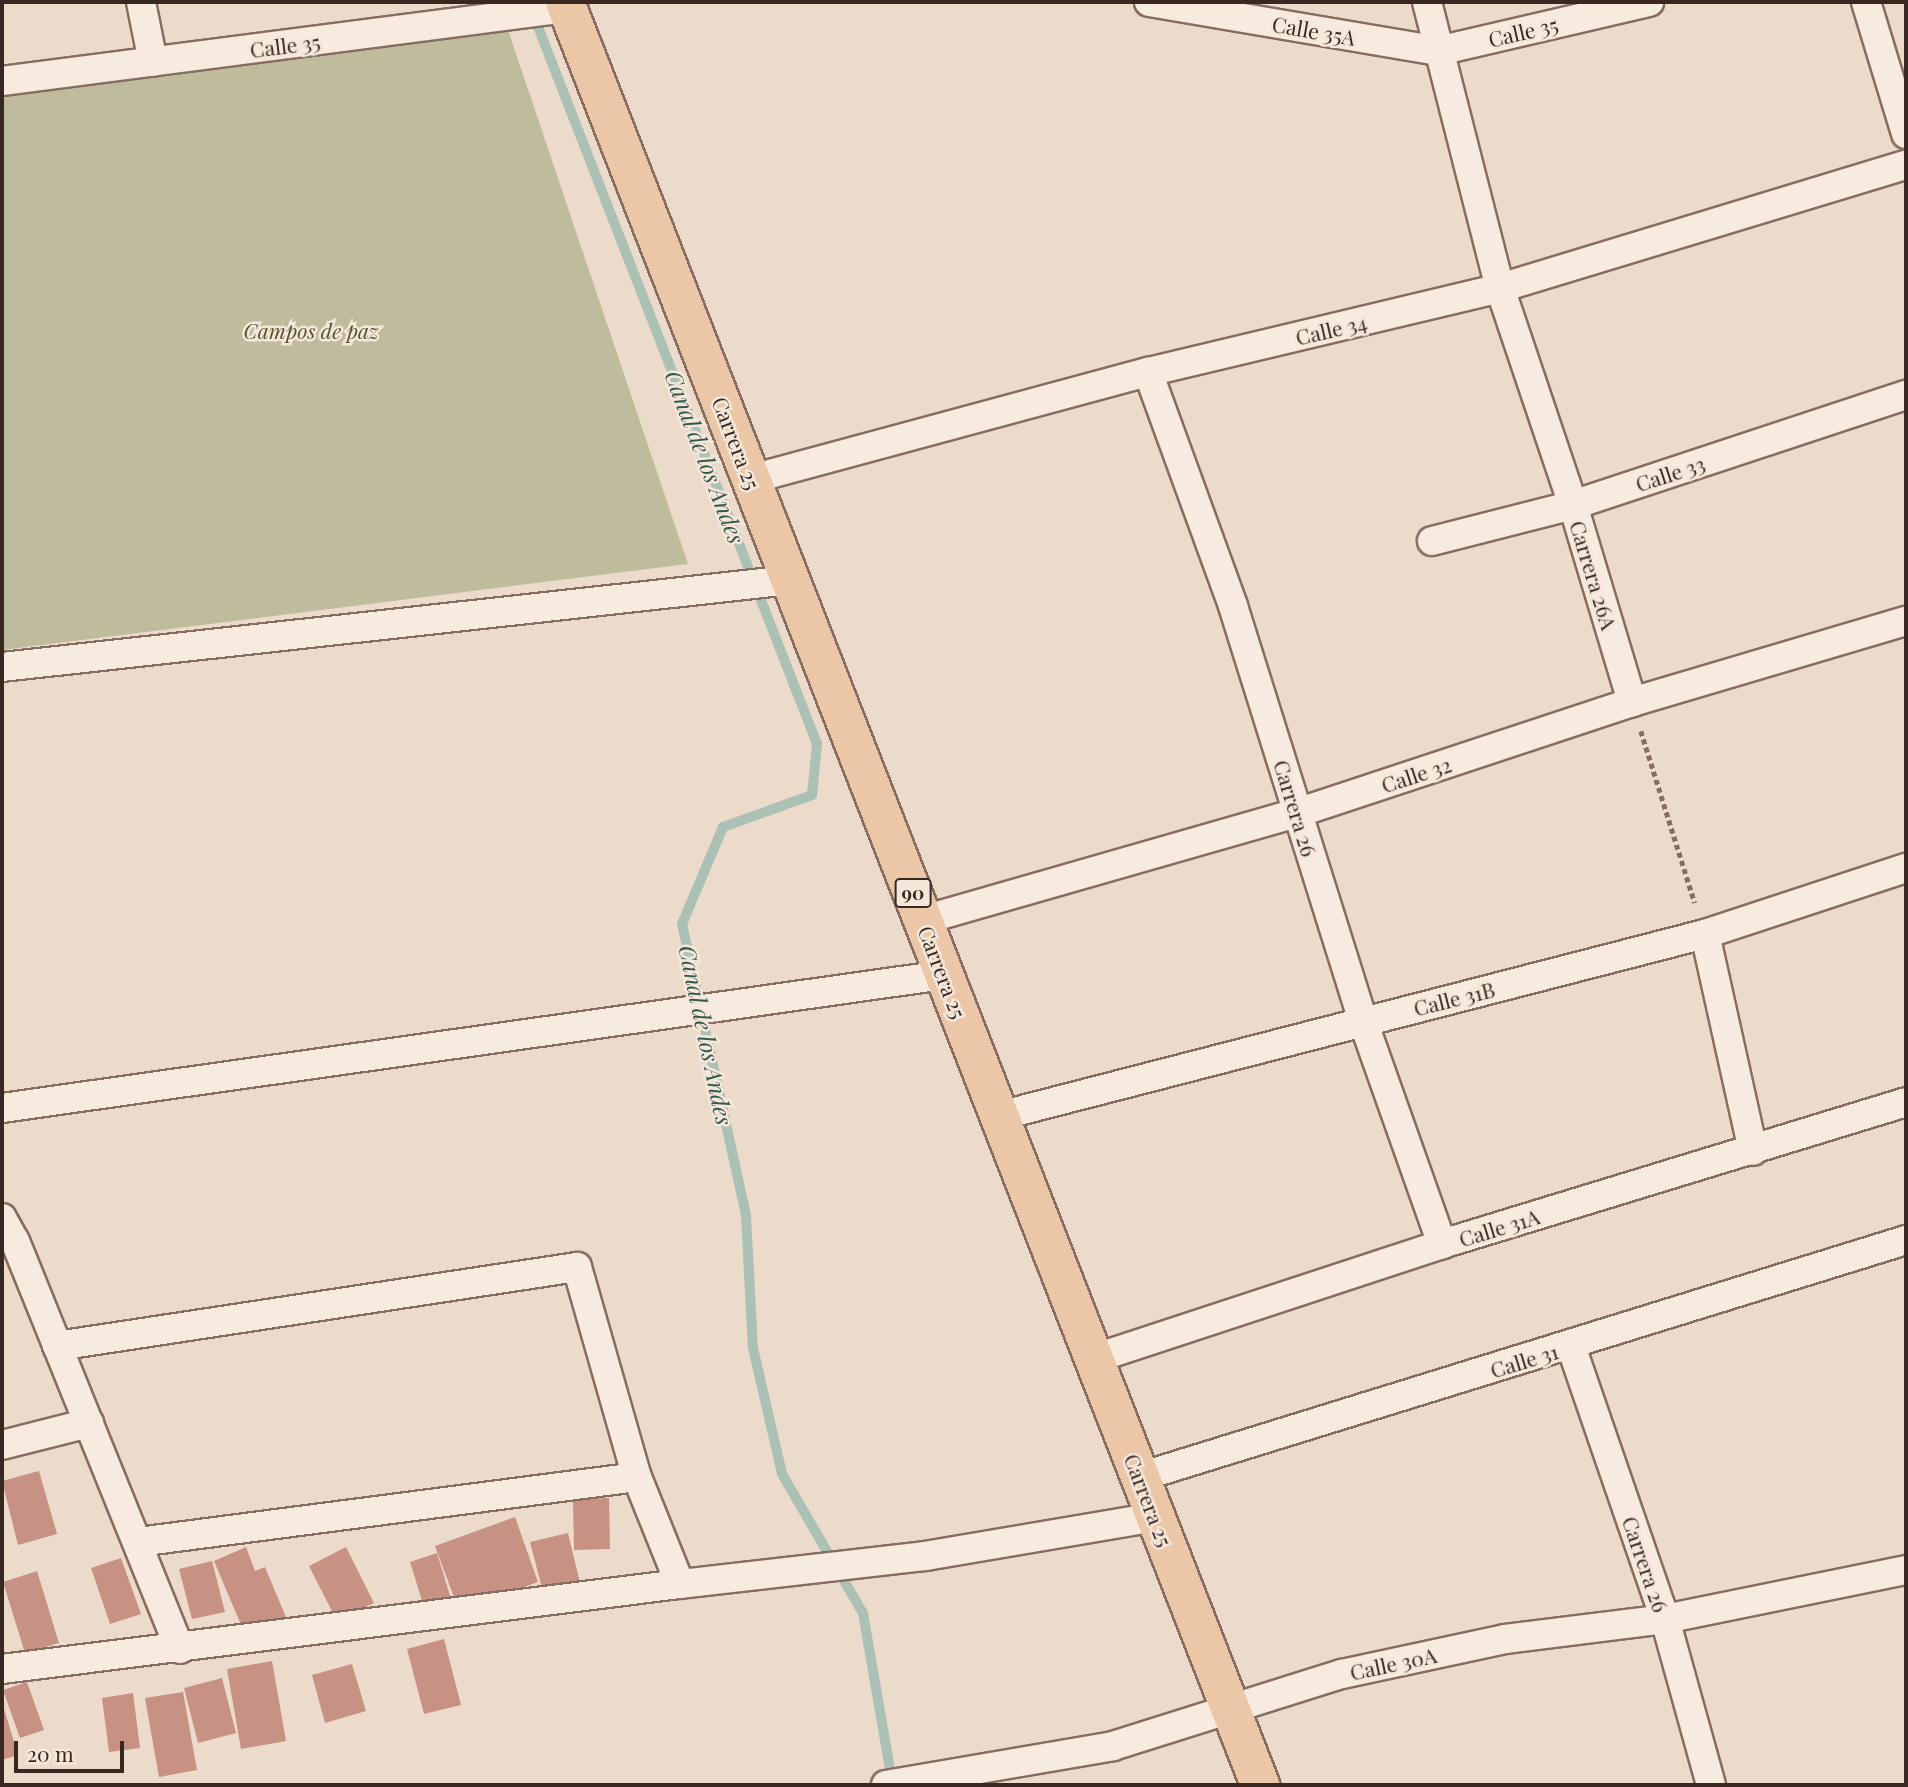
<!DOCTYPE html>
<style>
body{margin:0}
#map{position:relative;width:1908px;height:1787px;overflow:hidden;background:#ecdbcb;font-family:"Playfair Display",serif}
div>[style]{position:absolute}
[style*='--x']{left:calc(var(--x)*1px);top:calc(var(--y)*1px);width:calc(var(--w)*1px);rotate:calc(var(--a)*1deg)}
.cemetery>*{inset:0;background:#bfbc9d}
.stream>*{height:10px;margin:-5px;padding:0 5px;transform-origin:5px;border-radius:5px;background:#abc1b5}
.building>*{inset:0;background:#c79184}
.path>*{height:4.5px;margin-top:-2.25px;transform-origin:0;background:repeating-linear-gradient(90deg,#876c60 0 5px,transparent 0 8.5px)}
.roads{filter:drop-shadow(2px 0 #876c60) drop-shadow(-2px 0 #876c60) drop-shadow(0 2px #876c60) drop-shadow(0 -2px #876c60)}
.street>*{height:28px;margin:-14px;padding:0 14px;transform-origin:14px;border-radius:14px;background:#f7eade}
.primary>*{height:38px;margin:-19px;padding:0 19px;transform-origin:19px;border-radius:19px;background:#ebc7a7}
span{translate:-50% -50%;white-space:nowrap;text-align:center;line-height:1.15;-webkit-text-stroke:5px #f4e7da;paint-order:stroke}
.shield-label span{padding:2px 5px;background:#f4e7da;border:2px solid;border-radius:5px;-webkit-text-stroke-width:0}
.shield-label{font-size:19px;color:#392822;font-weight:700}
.street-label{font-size:21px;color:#392822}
.park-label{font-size:21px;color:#53542b;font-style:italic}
.water-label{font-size:23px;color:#33584d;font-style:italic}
.frame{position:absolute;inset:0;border:4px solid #392822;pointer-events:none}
.scale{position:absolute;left:14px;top:1741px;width:110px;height:32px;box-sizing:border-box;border:4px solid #392822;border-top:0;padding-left:9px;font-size:21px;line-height:24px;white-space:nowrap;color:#392822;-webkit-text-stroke:5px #f4e7da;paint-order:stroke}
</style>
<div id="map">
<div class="cemetery">
<i style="clip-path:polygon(506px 24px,688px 564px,2px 650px,2px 88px)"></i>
</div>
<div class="stream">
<i style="--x:533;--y:14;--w:783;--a:68.74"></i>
<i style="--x:817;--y:744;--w:51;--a:95.6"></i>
<i style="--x:812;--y:795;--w:95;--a:160.2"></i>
<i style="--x:723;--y:827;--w:105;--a:112.9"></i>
<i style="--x:682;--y:924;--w:299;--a:77.6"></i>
<i style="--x:746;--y:1216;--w:132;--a:87"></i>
<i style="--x:753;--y:1348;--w:129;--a:77"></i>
<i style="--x:782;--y:1474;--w:161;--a:59.8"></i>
<i style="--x:863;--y:1613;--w:170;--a:80.2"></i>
</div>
<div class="building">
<i style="clip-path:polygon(39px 1471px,57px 1534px,18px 1545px,2px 1481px)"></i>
<i style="clip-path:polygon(609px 1498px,610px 1549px,574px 1550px,573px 1499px)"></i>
<i style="clip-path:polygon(515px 1517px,538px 1582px,459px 1611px,435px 1546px)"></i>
<i style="clip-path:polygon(568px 1533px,581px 1587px,544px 1596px,530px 1542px)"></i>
<i style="clip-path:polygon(246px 1547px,255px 1571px,265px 1567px,288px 1622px,247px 1639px,214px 1561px)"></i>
<i style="clip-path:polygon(346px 1547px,374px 1603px,337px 1621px,309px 1566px)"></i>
<i style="clip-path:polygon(437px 1553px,451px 1599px,424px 1607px,410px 1562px)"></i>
<i style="clip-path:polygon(121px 1558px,141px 1614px,110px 1624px,91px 1568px)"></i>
<i style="clip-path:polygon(212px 1561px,225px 1612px,192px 1619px,179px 1569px)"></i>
<i style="clip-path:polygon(37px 1571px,59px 1643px,25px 1653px,3px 1582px)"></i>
<i style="clip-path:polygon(444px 1639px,461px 1705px,424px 1714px,407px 1649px)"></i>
<i style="clip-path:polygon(272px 1661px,286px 1741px,241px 1749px,227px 1669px)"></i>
<i style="clip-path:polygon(352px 1664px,366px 1711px,325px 1723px,312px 1675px)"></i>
<i style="clip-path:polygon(222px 1678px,236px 1733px,198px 1743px,184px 1688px)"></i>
<i style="clip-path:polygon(27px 1682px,44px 1730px,20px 1738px,3px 1690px)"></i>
<i style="clip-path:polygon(183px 1692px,197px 1770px,159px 1777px,145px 1698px)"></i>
<i style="clip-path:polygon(133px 1693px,140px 1748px,109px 1752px,102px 1698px)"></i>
<i style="clip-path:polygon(2px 1702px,18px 1755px,2px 1760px)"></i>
</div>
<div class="path">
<i style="--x:1641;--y:731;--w:180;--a:72.6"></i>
</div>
<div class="roads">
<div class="street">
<i style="--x:141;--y:2;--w:61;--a:78.7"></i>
<i style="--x:1149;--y:2;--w:293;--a:9.6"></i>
<i style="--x:1438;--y:51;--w:217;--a:-13.1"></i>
<i style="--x:1427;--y:2;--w:295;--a:75.7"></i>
<i style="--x:1500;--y:288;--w:229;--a:71.4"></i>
<i style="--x:1573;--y:505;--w:206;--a:73.3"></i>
<i style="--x:1866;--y:2;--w:138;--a:73.1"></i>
<i style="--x:2;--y:81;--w:570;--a:-7.36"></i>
<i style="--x:1148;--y:372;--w:249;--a:70"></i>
<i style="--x:1233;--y:606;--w:435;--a:72.6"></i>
<i style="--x:1363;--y:1021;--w:237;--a:70.5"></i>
<i style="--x:751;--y:479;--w:411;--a:-15.1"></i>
<i style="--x:1148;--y:372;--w:362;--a:-13.4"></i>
<i style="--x:1500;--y:288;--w:424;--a:-16.9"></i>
<i style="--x:1432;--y:541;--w:146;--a:-14.3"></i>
<i style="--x:1573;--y:505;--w:351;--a:-18.3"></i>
<i style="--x:2;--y:667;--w:793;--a:-6.3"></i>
<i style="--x:923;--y:920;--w:389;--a:-16"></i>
<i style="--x:1297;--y:813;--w:353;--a:-18.3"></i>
<i style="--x:1632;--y:702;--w:286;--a:-16.5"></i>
<i style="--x:1705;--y:934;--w:222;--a:77.5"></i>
<i style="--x:2;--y:1108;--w:951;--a:-8.04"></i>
<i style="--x:999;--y:1116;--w:729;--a:-14.46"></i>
<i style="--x:1705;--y:934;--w:212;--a:-18.2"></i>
<i style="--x:2;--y:1218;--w:26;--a:61"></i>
<i style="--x:15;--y:1241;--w:440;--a:68"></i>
<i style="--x:57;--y:1346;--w:526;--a:-8.64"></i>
<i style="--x:577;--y:1267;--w:218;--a:74.1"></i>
<i style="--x:637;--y:1477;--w:115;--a:68.1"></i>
<i style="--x:1571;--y:1346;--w:289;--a:71"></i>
<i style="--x:1665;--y:1619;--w:172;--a:74.5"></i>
<i style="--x:1093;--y:1359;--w:367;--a:-18.2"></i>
<i style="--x:1442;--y:1244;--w:485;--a:-17"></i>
<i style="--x:2;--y:1445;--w:90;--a:-14.2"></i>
<i style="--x:1140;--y:1477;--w:802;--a:-17.19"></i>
<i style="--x:138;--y:1542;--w:503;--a:-7.42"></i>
<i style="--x:2;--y:1669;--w:683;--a:-7.15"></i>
<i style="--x:680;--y:1584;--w:247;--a:-6.5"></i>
<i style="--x:925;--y:1556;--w:234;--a:-9.6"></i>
<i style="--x:886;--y:1785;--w:230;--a:-9.7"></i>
<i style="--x:1113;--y:1746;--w:240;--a:-17.5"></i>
<i style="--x:1342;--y:1674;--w:167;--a:-12.1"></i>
<i style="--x:1505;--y:1639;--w:161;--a:-7.1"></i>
<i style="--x:1665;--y:1619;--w:246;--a:-11.5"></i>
</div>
<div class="primary">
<i style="--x:565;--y:2;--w:1914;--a:68.7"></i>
</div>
</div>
<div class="shield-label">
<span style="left:913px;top:893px">90</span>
</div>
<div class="street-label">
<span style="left:1314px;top:30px;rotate:10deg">Calle 35A</span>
<span style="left:1523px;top:31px;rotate:-13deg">Calle 35</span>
<span style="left:285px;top:45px;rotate:-7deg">Calle 35</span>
<span style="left:1331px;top:329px;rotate:-13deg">Calle 34</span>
<span style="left:737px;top:443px;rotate:69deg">Carrera 25</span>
<span style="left:1670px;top:473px;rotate:-18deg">Calle 33</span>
<span style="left:1594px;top:575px;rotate:73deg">Carrera 26A</span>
<span style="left:1416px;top:774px;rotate:-18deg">Calle 32</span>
<span style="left:1296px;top:808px;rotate:73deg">Carrera 26</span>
<span style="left:943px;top:972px;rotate:69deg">Carrera 25</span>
<span style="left:1454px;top:998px;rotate:-14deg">Calle 31B</span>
<span style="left:1499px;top:1227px;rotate:-17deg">Calle 31A</span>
<span style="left:1524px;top:1360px;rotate:-17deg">Calle 31</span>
<span style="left:1149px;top:1500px;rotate:69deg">Carrera 25</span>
<span style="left:1646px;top:1564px;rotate:71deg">Carrera 26</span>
<span style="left:1393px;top:1663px;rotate:-12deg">Calle 30A</span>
</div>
<div class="park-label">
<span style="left:311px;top:330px">Campos de paz</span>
</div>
<div class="water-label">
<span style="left:705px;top:457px;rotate:69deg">Canal de los Andes</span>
<span style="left:706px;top:1035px;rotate:78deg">Canal de los Andes</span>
</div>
<div class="frame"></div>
<div class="scale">20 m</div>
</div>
